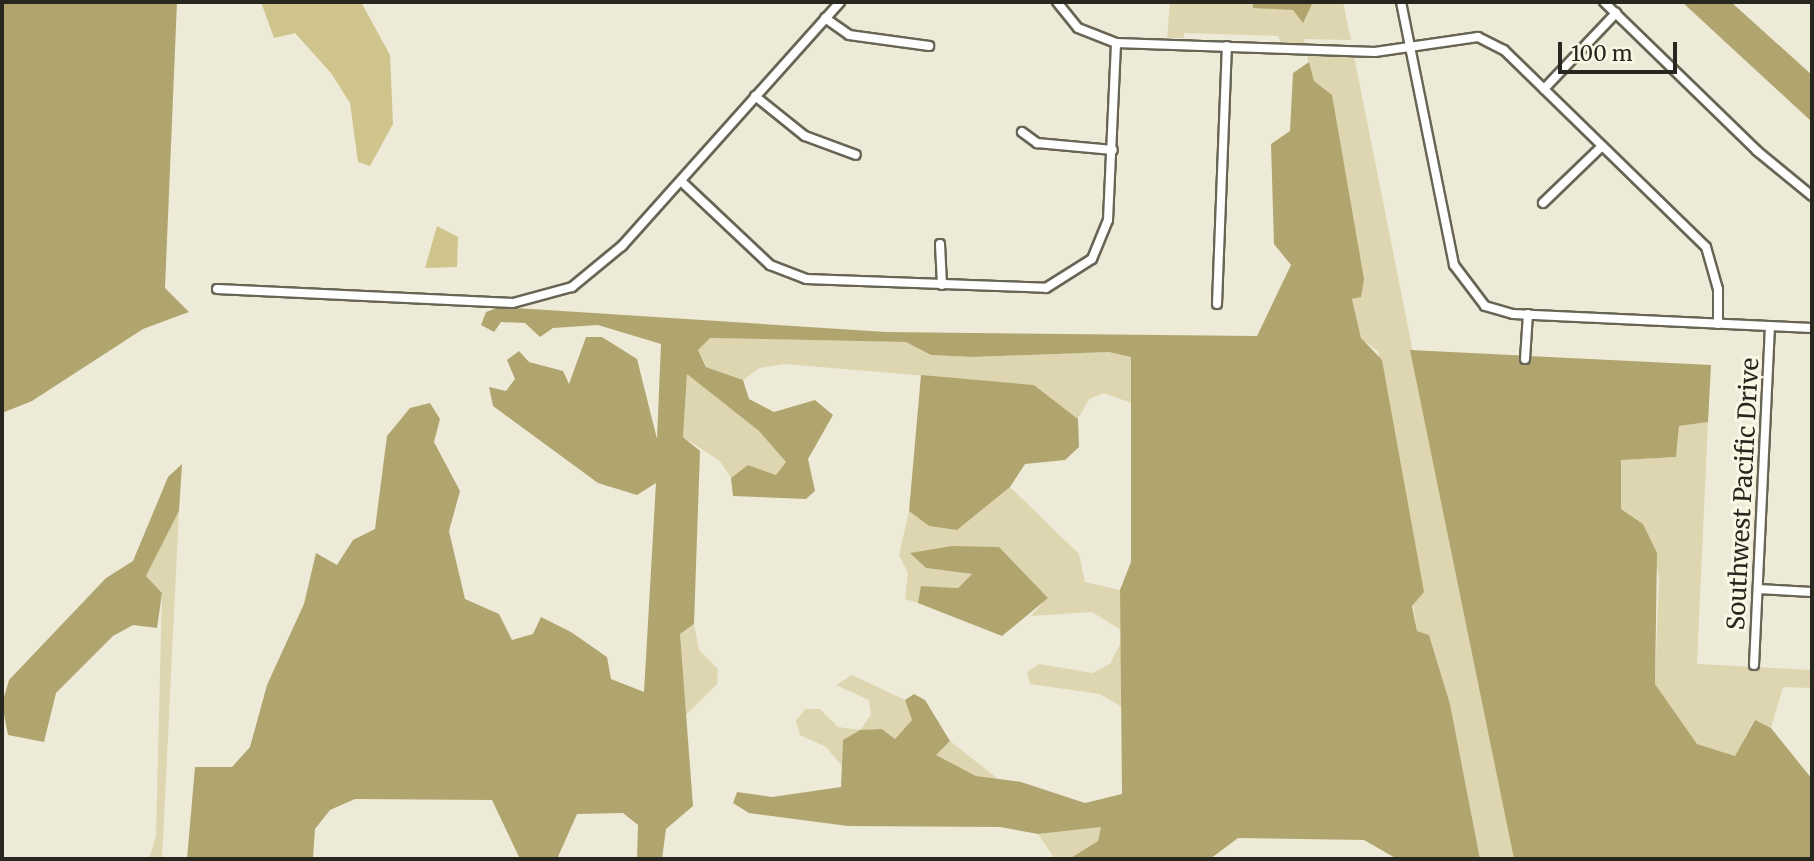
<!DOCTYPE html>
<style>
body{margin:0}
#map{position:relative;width:1814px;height:861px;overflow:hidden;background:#eeead8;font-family:Merriweather,serif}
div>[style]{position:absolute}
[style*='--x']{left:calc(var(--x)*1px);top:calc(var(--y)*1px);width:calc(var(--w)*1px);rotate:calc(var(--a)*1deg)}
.green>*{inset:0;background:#ded6b0}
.forest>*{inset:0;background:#b1a56f}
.water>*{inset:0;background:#d0c48d}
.roads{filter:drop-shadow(2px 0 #686555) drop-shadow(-2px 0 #686555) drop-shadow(0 2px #686555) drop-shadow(0 -2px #686555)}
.minor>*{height:8px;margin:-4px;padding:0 4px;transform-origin:4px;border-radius:4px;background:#fff}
span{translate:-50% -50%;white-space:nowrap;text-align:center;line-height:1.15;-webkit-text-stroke:6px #fbf7e5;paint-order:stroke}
.street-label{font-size:24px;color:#27261f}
.frame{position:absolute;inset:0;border:4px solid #27261f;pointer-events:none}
.scale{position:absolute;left:1558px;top:42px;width:119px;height:32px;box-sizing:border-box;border:4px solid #27261f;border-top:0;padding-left:9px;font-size:21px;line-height:24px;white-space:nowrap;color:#27261f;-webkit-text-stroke:5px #fbf7e5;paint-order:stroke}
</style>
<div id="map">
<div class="green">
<i style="clip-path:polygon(1170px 2px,1343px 2px,1351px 40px,1304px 39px,1305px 44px,1281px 43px,1278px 36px,1184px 33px,1184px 38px,1167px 38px)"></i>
<i style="clip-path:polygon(1306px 50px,1353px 51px,1514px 859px,1480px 859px,1450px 704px,1429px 635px,1417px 631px,1378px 351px,1361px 339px,1352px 298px,1361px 296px)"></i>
<i style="clip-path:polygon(709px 338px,906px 342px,931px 355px,973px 357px,1109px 352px,1131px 356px,1131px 403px,1104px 393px,1089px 399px,1078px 419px,1034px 385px,785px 364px,759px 368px,743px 380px,707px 367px,698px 350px)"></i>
<i style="clip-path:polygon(687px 373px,759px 431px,786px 462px,776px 475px,748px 465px,731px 478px,720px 461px,683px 437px)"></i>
<i style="clip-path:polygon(1708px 422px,1697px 664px,1812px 670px,1812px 688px,1783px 687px,1771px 728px,1754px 720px,1735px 756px,1697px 744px,1655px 684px,1659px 576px,1643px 524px,1621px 509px,1621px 460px,1676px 457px,1679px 426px)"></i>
<i style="clip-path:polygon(1010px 487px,1079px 554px,1085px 582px,1120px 590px,1121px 630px,1092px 612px,1031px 616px,1047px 598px,999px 547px,911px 553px,926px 568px,972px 574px,958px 588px,922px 586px,918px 603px,905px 599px,908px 573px,899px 555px,909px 511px,929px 526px,957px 530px)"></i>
<i style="clip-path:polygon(179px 511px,162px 859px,149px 859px,156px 836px,162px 593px,146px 576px)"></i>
<i style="clip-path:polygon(694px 624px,699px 650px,718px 669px,717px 684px,683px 718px,680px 634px)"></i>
<i style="clip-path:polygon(1121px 642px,1122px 707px,1100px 694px,1030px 684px,1027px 672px,1039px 664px,1092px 673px,1110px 664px)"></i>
<i style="clip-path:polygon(852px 675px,905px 700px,912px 720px,895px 739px,882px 729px,860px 730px,843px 740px,842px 766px,826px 747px,800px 735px,796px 721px,805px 709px,820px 709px,838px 727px,860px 730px,871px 715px,869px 700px,836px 685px)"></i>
<i style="clip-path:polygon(950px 741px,998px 779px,976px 776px,936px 755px)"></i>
<i style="clip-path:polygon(1101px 827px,1098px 841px,1069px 859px,1055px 859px,1038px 834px)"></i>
</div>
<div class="forest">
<i style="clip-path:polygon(2px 2px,177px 2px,165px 288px,189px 312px,143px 329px,32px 401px,2px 413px)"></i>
<i style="clip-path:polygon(1253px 2px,1313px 2px,1303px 23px,1293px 10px,1253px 8px)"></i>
<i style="clip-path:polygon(1682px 2px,1731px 2px,1812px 75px,1812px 122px)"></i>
<i style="clip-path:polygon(1309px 62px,1314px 81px,1332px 95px,1364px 279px,1361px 297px,1352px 299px,1361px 338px,1382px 360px,1424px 592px,1412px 606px,1417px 631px,1429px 635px,1450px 704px,1480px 859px,1397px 859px,1364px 840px,1238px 838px,1210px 859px,1069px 859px,1098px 841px,1101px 827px,1038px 834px,1000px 827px,848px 826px,749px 813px,733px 803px,737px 792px,772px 797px,841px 787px,843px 740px,860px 730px,882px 729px,895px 739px,912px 720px,905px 700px,914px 694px,925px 700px,950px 741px,936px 755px,976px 776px,1021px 782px,1085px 803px,1122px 794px,1120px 590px,1131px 562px,1131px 357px,1109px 352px,973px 357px,931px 355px,906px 342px,710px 338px,698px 350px,706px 367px,743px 380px,749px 399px,774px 412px,815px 400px,833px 415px,808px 459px,815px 491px,806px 499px,733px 496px,731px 478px,748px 465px,776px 475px,786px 462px,759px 431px,687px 374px,683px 437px,700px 451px,694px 624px,680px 634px,693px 806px,666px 829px,662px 859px,637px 859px,638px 825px,623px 813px,577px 814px,557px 859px,520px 859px,492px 800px,355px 799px,330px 810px,315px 829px,313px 859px,187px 859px,195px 767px,232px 767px,250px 747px,267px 685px,304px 604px,316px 553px,337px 565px,353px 540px,375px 529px,387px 436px,410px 408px,430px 403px,440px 419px,434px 442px,460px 491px,449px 531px,465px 599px,499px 614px,512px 640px,533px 634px,541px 617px,571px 632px,607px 657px,611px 679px,644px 692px,656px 483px,637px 495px,598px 483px,493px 406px,489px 387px,506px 391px,515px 379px,507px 360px,519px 351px,529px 362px,563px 371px,569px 384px,586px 337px,602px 337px,637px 359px,657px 439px,661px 344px,598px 325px,553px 328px,540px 337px,525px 323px,501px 322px,494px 332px,481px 325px,486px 312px,500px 307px,886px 332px,1257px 336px,1291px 265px,1274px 244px,1271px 144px,1290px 131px,1293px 73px)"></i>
<i style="clip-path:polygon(1410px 350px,1711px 365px,1708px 422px,1679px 426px,1676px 457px,1621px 460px,1621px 509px,1643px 524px,1657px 553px,1655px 684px,1697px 744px,1735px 756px,1755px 720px,1771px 728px,1812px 779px,1812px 859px,1514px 859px)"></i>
<i style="clip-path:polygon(921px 375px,1034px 385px,1078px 419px,1079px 447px,1065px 460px,1025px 464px,1010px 487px,957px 530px,929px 526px,909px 511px)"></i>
<i style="clip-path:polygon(182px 464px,179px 511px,146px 576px,162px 593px,157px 628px,133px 625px,113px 636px,56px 693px,44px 742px,8px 735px,2px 704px,9px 680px,106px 578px,133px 561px,168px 477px)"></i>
<i style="clip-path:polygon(952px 546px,999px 547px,1048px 598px,1002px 636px,918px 603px,921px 586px,958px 588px,972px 574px,926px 568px,910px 553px)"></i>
</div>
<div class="water">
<i style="clip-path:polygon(261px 2px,361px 2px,390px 55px,393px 124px,370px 166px,358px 162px,350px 103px,331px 73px,295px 33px,274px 38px)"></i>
<i style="clip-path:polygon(437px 226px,458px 237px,457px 267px,425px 268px)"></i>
</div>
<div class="roads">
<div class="minor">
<i style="--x:1057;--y:2;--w:33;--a:51"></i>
<i style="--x:1078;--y:28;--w:41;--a:21.5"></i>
<i style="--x:1116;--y:43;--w:259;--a:2"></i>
<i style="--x:1375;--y:52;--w:104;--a:-8.3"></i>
<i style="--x:1478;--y:37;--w:29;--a:27"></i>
<i style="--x:1504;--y:50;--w:282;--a:44.3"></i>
<i style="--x:1706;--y:247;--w:44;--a:74.1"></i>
<i style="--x:1718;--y:289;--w:35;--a:90"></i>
<i style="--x:1401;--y:2;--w:268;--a:78.6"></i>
<i style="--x:1454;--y:265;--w:51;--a:52.9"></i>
<i style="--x:1485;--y:306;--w:29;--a:16"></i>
<i style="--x:1513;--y:314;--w:299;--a:2.7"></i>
<i style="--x:1604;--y:2;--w:214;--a:44.2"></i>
<i style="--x:1757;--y:151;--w:71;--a:39.3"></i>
<i style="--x:825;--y:18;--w:29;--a:35"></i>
<i style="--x:849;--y:35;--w:81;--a:7.8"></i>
<i style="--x:1544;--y:89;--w:105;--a:-46.5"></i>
<i style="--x:755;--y:96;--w:64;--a:38.7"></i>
<i style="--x:805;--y:136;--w:54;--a:20.4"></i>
<i style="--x:1022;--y:132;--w:19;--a:36"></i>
<i style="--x:1037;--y:143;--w:76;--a:5.3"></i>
<i style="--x:682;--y:182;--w:121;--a:43.3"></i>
<i style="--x:770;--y:265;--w:39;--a:21"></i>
<i style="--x:806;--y:279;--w:240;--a:2.1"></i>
<i style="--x:1046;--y:288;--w:54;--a:-32.2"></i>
<i style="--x:1092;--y:259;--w:42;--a:-67.7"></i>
<i style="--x:1108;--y:220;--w:177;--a:-87.4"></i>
<i style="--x:1543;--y:203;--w:82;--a:-44"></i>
<i style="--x:940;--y:244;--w:41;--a:87.2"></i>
<i style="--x:217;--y:289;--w:296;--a:2.7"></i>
<i style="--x:513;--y:303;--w:61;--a:-15.2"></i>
<i style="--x:572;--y:287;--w:65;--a:-39.4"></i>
<i style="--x:622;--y:246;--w:327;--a:-48.2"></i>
<i style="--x:1217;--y:304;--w:258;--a:-87.8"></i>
<i style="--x:1525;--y:359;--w:45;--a:-86.2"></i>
<i style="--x:1758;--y:589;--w:54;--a:3.2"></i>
<i style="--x:1754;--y:665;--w:339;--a:-87.3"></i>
</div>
</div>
<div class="street-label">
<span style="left:1743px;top:494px;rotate:-87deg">Southwest Pacific Drive</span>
</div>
<div class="frame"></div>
<div class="scale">100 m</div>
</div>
